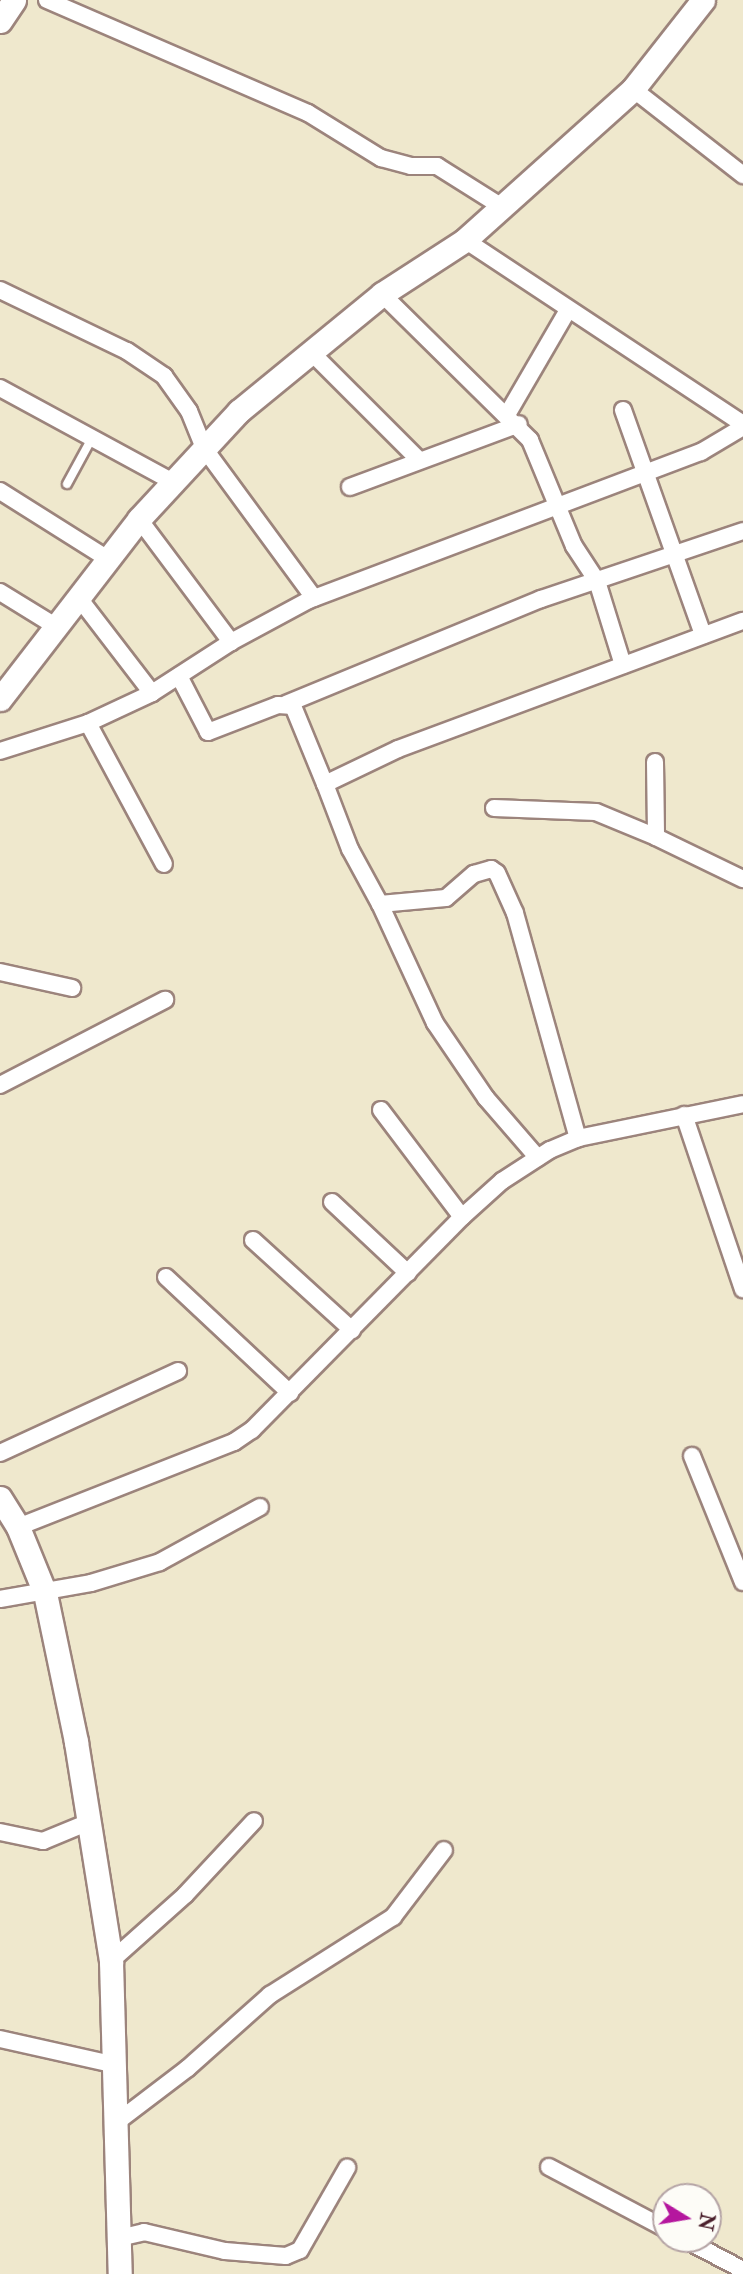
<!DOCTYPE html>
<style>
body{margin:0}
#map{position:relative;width:743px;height:2274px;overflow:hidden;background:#efe8cd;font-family:"IM FELL Double Pica",serif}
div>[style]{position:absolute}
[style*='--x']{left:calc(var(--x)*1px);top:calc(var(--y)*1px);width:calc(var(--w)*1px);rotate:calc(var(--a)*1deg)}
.roads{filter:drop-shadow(2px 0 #9c847c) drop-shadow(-2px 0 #9c847c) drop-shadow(0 2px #9c847c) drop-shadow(0 -2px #9c847c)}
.lane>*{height:8px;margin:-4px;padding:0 4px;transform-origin:4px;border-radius:4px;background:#fff}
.street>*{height:16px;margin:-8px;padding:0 8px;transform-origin:8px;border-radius:8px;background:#fff}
.secondary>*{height:23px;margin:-11.5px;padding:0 11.5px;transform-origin:11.5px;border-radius:11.5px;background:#fff}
span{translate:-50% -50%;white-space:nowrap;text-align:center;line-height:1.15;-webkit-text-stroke:5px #fdfcf7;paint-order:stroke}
.north{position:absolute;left:652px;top:2183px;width:70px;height:70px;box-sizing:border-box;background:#fdfcf7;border:2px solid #b5a4a5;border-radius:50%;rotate:101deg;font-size:19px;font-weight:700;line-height:28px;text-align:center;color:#4a1f2b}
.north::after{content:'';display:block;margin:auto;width:24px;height:32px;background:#b5179e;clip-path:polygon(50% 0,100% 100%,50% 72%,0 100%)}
</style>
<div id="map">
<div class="roads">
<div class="lane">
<i style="--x:67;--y:484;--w:52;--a:-61.5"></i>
</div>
<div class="street">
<i style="--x:47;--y:0;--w:284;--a:23.4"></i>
<i style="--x:308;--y:113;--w:86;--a:31.7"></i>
<i style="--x:381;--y:158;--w:31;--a:15"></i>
<i style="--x:411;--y:166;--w:26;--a:0"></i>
<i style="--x:437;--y:166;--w:77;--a:32.2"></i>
<i style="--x:633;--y:89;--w:140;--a:38"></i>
<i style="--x:465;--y:240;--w:333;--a:33.5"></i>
<i style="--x:0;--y:290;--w:141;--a:25.7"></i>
<i style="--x:127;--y:351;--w:45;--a:34"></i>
<i style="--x:164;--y:376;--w:43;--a:54.5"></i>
<i style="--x:189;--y:411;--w:40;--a:68"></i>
<i style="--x:204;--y:448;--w:186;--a:53.7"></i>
<i style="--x:382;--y:294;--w:208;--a:44.6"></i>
<i style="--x:530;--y:440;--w:115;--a:67.5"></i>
<i style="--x:574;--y:546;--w:42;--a:56.7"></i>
<i style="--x:597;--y:581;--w:88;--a:72.8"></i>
<i style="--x:310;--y:351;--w:151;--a:45"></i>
<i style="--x:0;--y:388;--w:197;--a:28.5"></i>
<i style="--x:623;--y:410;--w:239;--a:70.4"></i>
<i style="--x:508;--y:413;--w:119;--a:-59.8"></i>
<i style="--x:350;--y:487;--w:180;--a:-20.4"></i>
<i style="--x:0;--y:491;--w:128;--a:32.2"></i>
<i style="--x:139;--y:519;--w:154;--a:53.2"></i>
<i style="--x:0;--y:592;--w:67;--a:31.6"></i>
<i style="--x:79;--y:598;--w:120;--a:52.5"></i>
<i style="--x:179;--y:676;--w:63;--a:62.6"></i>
<i style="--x:208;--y:732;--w:75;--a:-21.1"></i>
<i style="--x:278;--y:705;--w:15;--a:4"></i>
<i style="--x:293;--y:706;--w:84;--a:67.7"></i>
<i style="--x:325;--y:784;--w:81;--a:-25.6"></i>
<i style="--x:398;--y:749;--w:368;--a:-20.4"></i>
<i style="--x:286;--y:704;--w:276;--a:-22.4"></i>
<i style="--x:541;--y:599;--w:213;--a:-18.6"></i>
<i style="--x:88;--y:723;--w:160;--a:61.7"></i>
<i style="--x:0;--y:751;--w:92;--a:-17.7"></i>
<i style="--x:88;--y:723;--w:71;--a:-25.1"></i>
<i style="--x:152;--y:693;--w:94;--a:-32.8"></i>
<i style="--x:231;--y:642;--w:89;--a:-28.3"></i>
<i style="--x:309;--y:600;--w:419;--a:-20.7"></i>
<i style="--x:701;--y:452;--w:49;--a:-30.8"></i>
<i style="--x:655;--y:762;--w:75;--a:89.2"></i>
<i style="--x:656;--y:837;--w:97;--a:25.8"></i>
<i style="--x:325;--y:784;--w:70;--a:69"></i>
<i style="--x:350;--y:849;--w:63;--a:61.4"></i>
<i style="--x:380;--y:904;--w:66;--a:-5.2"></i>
<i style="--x:446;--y:898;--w:37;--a:-41"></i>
<i style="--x:474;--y:874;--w:18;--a:-16"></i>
<i style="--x:491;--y:869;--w:7;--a:34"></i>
<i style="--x:497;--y:873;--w:44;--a:65.8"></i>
<i style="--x:515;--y:913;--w:234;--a:74.4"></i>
<i style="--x:494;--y:808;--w:102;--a:2.2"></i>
<i style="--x:596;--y:812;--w:65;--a:22.6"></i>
<i style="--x:380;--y:904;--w:131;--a:65.2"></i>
<i style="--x:435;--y:1023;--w:91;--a:55.8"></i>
<i style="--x:486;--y:1098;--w:79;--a:49.1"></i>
<i style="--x:0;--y:972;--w:74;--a:12.5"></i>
<i style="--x:0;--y:1085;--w:186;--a:-27.3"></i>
<i style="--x:381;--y:1110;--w:134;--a:52.9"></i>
<i style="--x:684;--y:1115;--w:184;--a:71.3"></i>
<i style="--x:332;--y:1202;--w:104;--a:43.1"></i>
<i style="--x:253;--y:1240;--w:134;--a:42.3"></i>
<i style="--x:166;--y:1277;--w:170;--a:43.1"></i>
<i style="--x:0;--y:1453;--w:196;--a:-24.7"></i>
<i style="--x:692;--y:1456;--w:136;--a:68"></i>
<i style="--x:18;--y:1527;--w:232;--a:-21.5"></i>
<i style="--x:234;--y:1442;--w:22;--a:-34"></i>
<i style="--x:252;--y:1430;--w:299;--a:-45.4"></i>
<i style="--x:462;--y:1217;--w:54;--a:-42"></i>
<i style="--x:502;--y:1181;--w:57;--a:-32.9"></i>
<i style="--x:550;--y:1150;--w:30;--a:-23"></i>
<i style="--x:578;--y:1138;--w:168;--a:-11.6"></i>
<i style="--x:0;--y:1599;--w:92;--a:-10"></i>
<i style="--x:91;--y:1583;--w:72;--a:-16.9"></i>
<i style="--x:160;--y:1562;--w:114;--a:-28.8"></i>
<i style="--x:0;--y:1832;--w:44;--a:11.8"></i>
<i style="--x:43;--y:1841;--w:50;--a:-22.4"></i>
<i style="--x:111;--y:1961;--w:99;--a:-41.7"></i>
<i style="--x:185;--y:1895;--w:101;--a:-47"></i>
<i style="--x:0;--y:2039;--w:119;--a:12.6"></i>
<i style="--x:117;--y:2122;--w:89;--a:-37.3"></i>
<i style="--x:188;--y:2068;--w:110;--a:-41.7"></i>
<i style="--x:270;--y:1995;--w:146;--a:-32.4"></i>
<i style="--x:393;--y:1917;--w:84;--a:-52.7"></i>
<i style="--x:549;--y:2167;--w:132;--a:27.9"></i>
<i style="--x:119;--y:2238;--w:26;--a:-13"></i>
<i style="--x:144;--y:2232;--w:83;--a:13.2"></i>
<i style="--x:225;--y:2251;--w:61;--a:4.7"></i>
<i style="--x:286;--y:2256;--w:15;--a:-23"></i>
<i style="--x:300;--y:2250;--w:95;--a:-60.2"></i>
<i style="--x:684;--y:2239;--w:67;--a:27.7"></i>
</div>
<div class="secondary">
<i style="--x:0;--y:21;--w:25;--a:-56"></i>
<i style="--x:0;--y:699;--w:227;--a:-52.3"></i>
<i style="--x:139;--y:519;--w:147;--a:-47.2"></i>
<i style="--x:239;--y:411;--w:185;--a:-39.3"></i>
<i style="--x:382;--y:294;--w:99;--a:-33"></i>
<i style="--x:465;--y:240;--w:226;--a:-41.9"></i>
<i style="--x:633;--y:89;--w:113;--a:-51.8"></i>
<i style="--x:0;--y:1498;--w:34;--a:58"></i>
<i style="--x:18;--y:1527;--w:71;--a:67.8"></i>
<i style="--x:45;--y:1593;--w:152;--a:78.2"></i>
<i style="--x:76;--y:1742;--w:222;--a:80.9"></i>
<i style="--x:111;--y:1961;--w:313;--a:88.4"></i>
</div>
</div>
<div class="north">N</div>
</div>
